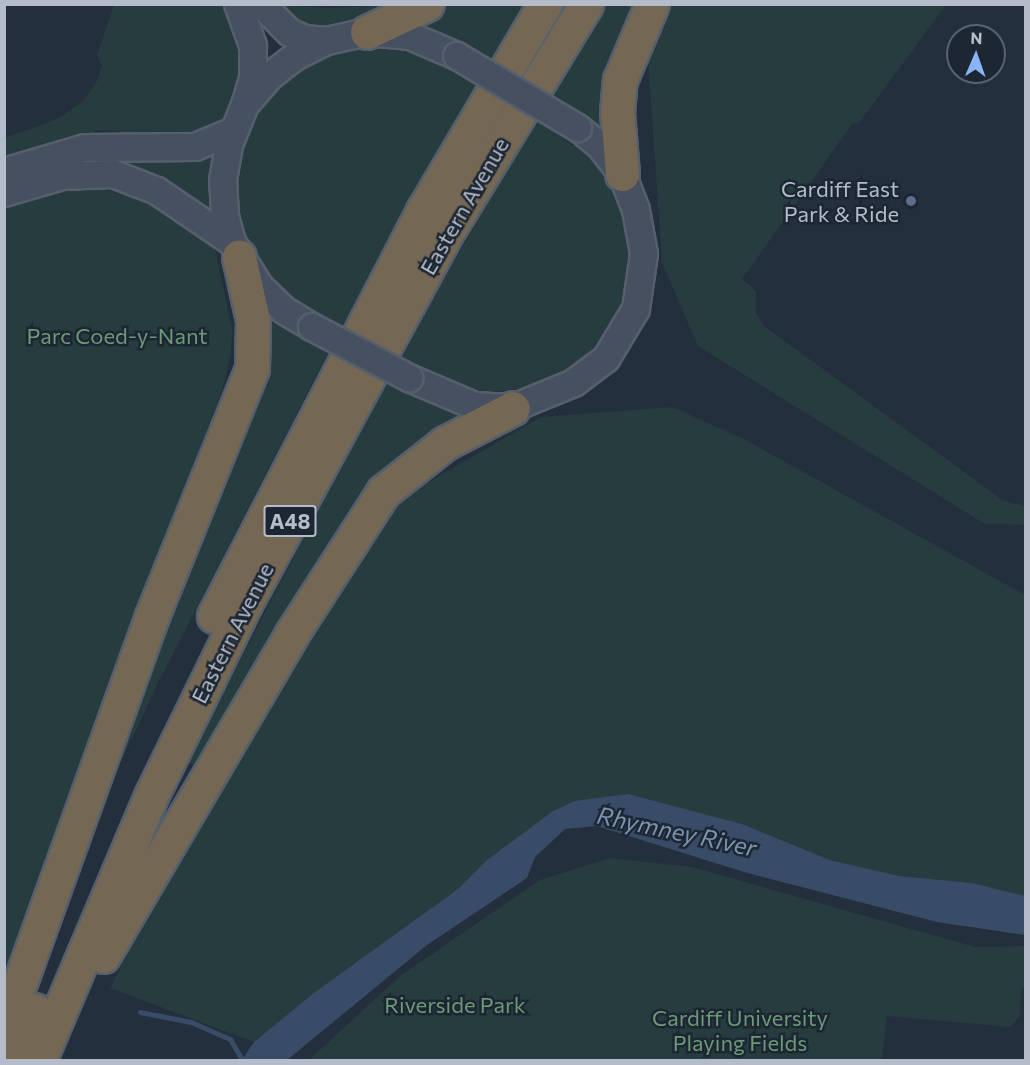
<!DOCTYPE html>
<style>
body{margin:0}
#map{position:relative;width:1030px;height:1065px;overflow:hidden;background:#242f3e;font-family:Commissioner,sans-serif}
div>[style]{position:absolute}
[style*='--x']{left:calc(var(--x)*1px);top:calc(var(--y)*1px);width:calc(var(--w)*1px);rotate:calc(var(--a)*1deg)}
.green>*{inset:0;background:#263c3f}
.water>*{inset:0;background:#394c67}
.stream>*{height:5px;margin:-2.5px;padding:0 2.5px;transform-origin:2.5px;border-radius:2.5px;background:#394c67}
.roads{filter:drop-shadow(2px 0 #565f6c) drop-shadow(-2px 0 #565f6c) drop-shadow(0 2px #565f6c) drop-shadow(0 -2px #565f6c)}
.secondary>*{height:26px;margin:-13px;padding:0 13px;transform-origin:13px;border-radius:13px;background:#465061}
.highway>*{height:33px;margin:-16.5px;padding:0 16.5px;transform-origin:16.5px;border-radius:16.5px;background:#746855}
.bridges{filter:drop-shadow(2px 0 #565f6c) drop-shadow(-2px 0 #565f6c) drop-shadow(0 2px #565f6c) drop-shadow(0 -2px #565f6c)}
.secondary-bridge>*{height:26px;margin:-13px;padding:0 13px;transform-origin:13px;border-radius:13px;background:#465061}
.dots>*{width:16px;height:16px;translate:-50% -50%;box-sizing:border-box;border:3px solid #1d2633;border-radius:50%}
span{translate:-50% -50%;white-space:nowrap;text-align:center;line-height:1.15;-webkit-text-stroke:5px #1d2633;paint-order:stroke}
.shield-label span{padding:2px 4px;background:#1d2633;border:2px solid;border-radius:4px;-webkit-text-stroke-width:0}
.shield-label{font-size:21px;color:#b4bcc9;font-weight:700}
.poi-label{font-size:22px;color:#b4bcc9}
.right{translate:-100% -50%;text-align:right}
.street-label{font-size:22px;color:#b4bcc9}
.park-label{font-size:22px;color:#6b9a76}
.water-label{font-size:24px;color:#7c92b1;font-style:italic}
.frame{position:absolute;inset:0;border:6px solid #b4bcc9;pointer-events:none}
.north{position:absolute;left:946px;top:24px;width:60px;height:60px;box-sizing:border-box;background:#1d2633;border:2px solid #59626f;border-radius:50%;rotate:2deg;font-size:16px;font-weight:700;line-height:24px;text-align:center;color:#b4bcc9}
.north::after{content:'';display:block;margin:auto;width:21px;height:27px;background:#8ab4f8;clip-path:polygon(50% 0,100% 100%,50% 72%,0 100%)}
</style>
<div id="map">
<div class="green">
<i style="clip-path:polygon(114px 5px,230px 5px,247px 69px,229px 113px,205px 134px,123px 137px,119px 131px,95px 130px,94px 136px,5px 159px,5px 138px,59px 118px,82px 102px,96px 83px,102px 66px,97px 55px)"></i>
<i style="clip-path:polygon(274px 5px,329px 8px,400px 5px,324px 28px,295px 22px)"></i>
<i style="clip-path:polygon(448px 5px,527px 5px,492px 61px,460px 41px,408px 21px)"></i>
<i style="clip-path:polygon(604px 5px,639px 5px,607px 134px,549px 96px)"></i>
<i style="clip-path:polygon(665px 5px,946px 5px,858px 124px,853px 123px,742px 279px,756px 291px,756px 313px,764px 326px,1004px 501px,1025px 506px,1025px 525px,985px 524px,698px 346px,662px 263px,647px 42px)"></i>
<i style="clip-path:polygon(374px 46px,427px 55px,479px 85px,408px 201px,342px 328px,292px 300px,270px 279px,246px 241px,237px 210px,238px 162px,257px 111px,287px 79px,326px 55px)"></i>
<i style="clip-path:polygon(536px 120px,589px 156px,618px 193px,629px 218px,633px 266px,628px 295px,604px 339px,563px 375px,530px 387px,492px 392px,462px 388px,398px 358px)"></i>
<i style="clip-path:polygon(209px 154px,214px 159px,210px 212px,81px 163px,79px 158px)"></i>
<i style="clip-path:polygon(65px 186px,87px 186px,128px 195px,182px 221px,205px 239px,215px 249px,219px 267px,232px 330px,231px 353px,222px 391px,150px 576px,5px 977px,5px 202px)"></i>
<i style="clip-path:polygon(266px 311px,329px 351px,158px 683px,104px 798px,101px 797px,184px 578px,253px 417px,269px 358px)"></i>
<i style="clip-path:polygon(384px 381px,437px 407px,471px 414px,383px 474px,349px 510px,194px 765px,188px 762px)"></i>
<i style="clip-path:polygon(672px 407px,742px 438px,1025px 595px,1025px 896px,972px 883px,899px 876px,830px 860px,742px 824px,628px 794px,574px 801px,553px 811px,487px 860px,458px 889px,315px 992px,254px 1042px,110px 988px,190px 831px,367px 539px,401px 498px,541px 417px)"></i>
<i style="clip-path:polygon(610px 858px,692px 867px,975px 947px,1025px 946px,1025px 989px,1021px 988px,1020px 1016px,1010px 1027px,887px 1016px,882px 1060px,309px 1060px,400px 976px,540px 880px)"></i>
</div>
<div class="water">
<i style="clip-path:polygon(628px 794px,742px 824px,830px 860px,899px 876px,972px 883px,1025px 896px,1025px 935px,937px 922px,744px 872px,597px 826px,565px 829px,535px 857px,527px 878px,427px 945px,287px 1060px,242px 1060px,254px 1042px,315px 992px,458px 889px,487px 860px,553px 811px,574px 801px)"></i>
</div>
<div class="stream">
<i style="--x:140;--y:1012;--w:52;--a:11.1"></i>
<i style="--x:191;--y:1022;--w:43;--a:23.6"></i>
<i style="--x:230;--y:1039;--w:24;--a:60"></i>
</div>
<div class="roads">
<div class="secondary">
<i style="--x:238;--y:4;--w:45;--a:70.3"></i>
<i style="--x:253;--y:46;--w:32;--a:90"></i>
<i style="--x:253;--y:78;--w:25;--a:106"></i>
<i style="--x:261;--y:4;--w:40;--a:45"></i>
<i style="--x:289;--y:32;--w:17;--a:24"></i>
<i style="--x:305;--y:39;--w:22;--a:5"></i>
<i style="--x:4;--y:172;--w:84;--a:-16.5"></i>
<i style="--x:85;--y:148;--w:110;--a:-0.5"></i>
<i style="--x:195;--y:147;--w:42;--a:-22.3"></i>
<i style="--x:4;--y:193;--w:60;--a:-16.3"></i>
<i style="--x:62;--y:176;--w:51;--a:-2.2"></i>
<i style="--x:113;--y:174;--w:47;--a:21.1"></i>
<i style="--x:157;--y:191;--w:91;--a:34.2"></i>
<i style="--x:312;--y:327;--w:33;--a:-149"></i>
<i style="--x:284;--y:310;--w:33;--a:-136"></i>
<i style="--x:260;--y:287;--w:53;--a:-121.9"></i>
<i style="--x:232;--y:242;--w:27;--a:-105"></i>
<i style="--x:225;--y:216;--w:36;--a:-93"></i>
<i style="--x:223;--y:180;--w:36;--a:-80"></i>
<i style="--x:229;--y:145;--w:43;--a:-68.2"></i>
<i style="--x:245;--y:105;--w:37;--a:-49"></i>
<i style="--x:269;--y:77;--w:33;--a:-38"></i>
<i style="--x:295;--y:57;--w:36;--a:-27"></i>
<i style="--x:327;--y:41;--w:41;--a:-12.7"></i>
<i style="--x:367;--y:32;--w:43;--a:5.3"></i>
<i style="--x:410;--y:36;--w:51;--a:23.1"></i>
<i style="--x:409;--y:378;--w:72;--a:23"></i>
<i style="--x:475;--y:406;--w:38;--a:3"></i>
<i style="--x:513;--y:408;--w:66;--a:-22.3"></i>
<i style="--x:574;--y:383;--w:40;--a:-37"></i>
<i style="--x:606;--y:359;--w:58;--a:-59"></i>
<i style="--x:636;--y:309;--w:56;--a:-81.7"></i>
<i style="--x:644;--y:254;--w:45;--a:-100.3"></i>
<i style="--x:636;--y:210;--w:39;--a:-111"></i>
<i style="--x:622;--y:174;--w:37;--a:-128"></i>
<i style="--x:599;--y:145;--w:27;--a:-141"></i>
</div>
<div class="highway">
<i style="--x:367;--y:32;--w:66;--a:-25"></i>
<i style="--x:622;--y:174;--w:62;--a:-94.6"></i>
<i style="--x:617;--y:112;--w:32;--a:-85"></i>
<i style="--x:620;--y:80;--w:82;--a:-67.2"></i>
<i style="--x:214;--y:616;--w:456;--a:-62.7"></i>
<i style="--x:423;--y:211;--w:240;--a:-59.5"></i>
<i style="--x:103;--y:956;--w:372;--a:-59.6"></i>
<i style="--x:291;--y:635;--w:170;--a:-57.2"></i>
<i style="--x:383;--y:492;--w:79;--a:-38.3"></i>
<i style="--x:445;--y:443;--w:76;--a:-27.2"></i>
<i style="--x:4;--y:1027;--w:437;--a:-70.2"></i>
<i style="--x:152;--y:616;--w:267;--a:-68"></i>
<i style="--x:252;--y:368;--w:48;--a:-88.8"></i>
<i style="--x:253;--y:320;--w:65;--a:-102.5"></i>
<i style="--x:14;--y:1060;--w:54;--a:-67.2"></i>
<i style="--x:39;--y:1060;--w:287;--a:-67"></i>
<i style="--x:151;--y:796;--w:216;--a:-63.9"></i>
<i style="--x:246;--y:602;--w:427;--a:-61.5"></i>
<i style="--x:450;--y:227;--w:261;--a:-58.6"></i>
</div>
</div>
<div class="bridges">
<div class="secondary-bridge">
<i style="--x:457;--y:56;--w:141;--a:30.8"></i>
<i style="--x:312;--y:327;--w:110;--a:27.7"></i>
</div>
</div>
<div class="dots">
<i style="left:911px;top:201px;background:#5c6f8a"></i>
</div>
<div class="shield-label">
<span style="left:290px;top:521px">A48</span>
</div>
<div class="poi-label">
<span class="right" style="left:899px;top:201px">Cardiff East<br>Park &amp; Ride</span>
</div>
<div class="street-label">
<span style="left:464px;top:206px;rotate:-60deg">Eastern Avenue</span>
<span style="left:232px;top:633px;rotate:-63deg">Eastern Avenue</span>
</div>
<div class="park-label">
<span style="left:117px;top:336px">Parc Coed-y-Nant</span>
<span style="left:455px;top:1005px">Riverside Park</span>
<span style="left:740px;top:1030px">Cardiff University<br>Playing Fields</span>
</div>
<div class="water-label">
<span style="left:677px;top:831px;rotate:12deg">Rhymney River</span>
</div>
<div class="frame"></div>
<div class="north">N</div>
</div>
